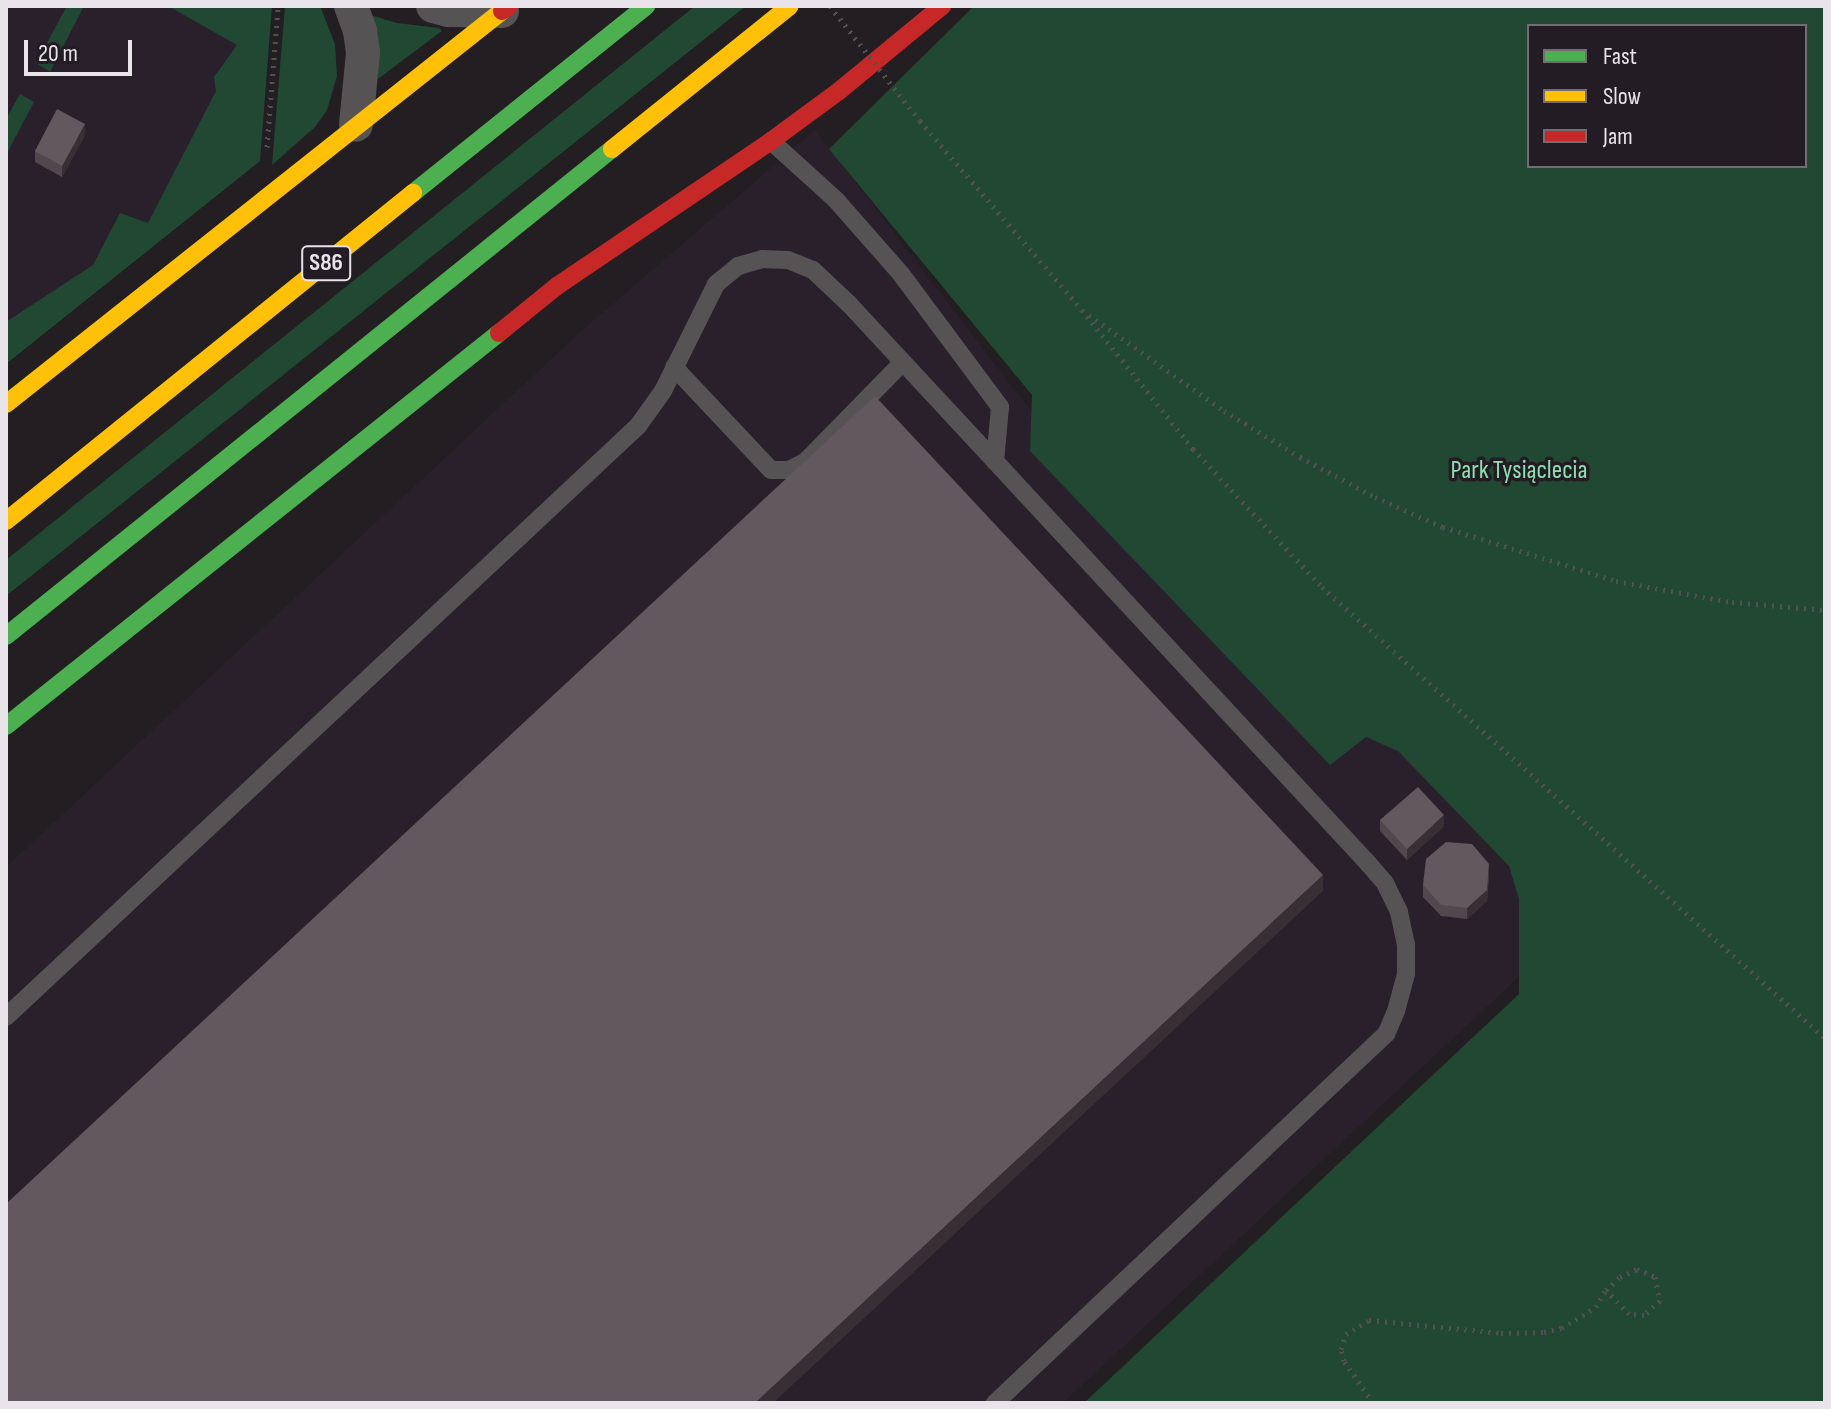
<!DOCTYPE html>
<meta charset="utf-8">
<style>
body{margin:0}
#map{position:relative;width:1831px;height:1409px;overflow:hidden;background:#221e22;font-family:"Sofia Sans Condensed",sans-serif}
div>[style]{position:absolute}
[style*='--x']{left:calc(var(--x)*1px);top:calc(var(--y)*1px);width:calc(var(--w)*1px);rotate:calc(var(--a)*1deg)}
.built>*{inset:0;background:#2a202c}
.green>*{inset:0;background:#214833}
.path>*{height:5px;margin-top:-2.5px;transform-origin:0;background:repeating-linear-gradient(90deg,#525052 0 2px,transparent 0 8px)}
.lane>*{height:18px;margin:-9px;padding:0 9px;transform-origin:9px;border-radius:9px;background:#555354}
.street>*{height:34px;margin:-17px;padding:0 17px;transform-origin:17px;border-radius:17px;background:#555354}
.fast>*{height:18px;margin:-9px;padding:0 9px;transform-origin:9px;border-radius:9px;background:#4caf50}
.slow>*{height:18px;margin:-9px;padding:0 9px;transform-origin:9px;border-radius:9px;background:#ffc107}
.jam>*{height:18px;margin:-9px;padding:0 9px;transform-origin:9px;border-radius:9px;background:#c62828}
.path-bridge>*{height:5px;margin-top:-2.5px;transform-origin:0;background:repeating-linear-gradient(90deg,#525052 0 2px,transparent 0 8px)}
.wall>*{inset:0;background:#51474c}
.shaded-wall>*{inset:0;background:#382f34}
.building>*{inset:0;background:#62585d}
span{translate:-50% -50%;white-space:nowrap;text-align:center;line-height:1.15;-webkit-text-stroke:7px #231c24;paint-order:stroke}
.shield-label span{padding:2px 6px;background:#231c24;border:2px solid;border-radius:6px;-webkit-text-stroke-width:0}
.shield-label{font-size:24px;color:#e8e4e9;font-weight:700}
.park-label{font-size:26px;color:#8ce0af}
.frame{position:absolute;inset:0;border:8px solid #e8e4e9;pointer-events:none}
.legend{position:absolute;left:1527px;top:24px;width:280px;height:144px;box-sizing:border-box;background:#231c24;border:2px solid #726c73;margin:0;padding:10px 14px;list-style:none;font-size:24px;color:#e8e4e9}
.legend li{display:flex;align-items:center;gap:16px;height:40px}
.legend b{width:40px;border:2px solid #726c73}
.scale{position:absolute;left:24px;top:40px;width:108px;height:36px;box-sizing:border-box;border:4px solid #e8e4e9;border-top:0;padding-left:10px;font-size:24px;line-height:28px;white-space:nowrap;color:#e8e4e9;-webkit-text-stroke:6px #231c24;paint-order:stroke}
</style>
<div id="map">
<div class="built">
<i style="clip-path:polygon(6px 6px,196px 6px,261px 40px,165px 228px,6px 335px)"></i>
<i style="clip-path:polygon(815px 130px,1165px 585px,1292px 638px,1598px 903px,1063px 1403px,6px 1403px,6px 867px,578px 334px)"></i>
</div>
<div class="green">
<i style="clip-path:polygon(67px 6px,84px 6px,50px 72px,36px 63px)"></i>
<i style="clip-path:polygon(168px 6px,272px 6px,260px 161px,6px 364px,6px 322px,93px 265px,120px 213px,148px 223px,216px 91px,214px 77px,237px 45px)"></i>
<i style="clip-path:polygon(285px 6px,320px 6px,335px 44px,337px 76px,327px 110px,315px 127px,272px 165px)"></i>
<i style="clip-path:polygon(695px 6px,746px 6px,6px 596px,6px 560px)"></i>
<i style="clip-path:polygon(evenodd,974px 6px,1825px 6px,1825px 1403px,1084px 1403px,1519px 994px,1519px 899px,1509px 866px,1398px 751px,1366px 737px,1330px 765px,1030px 451px,1032px 395px,829px 149px,974px 6px,1529px 26px,1805px 26px,1805px 166px,1529px 166px,1529px 26px)"></i>
<i style="clip-path:polygon(370px 15px,397px 23px,439px 28px,442px 31px,378px 79px)"></i>
<i style="clip-path:polygon(20px 94px,34px 102px,6px 155px,6px 119px)"></i>
</div>
<div class="path">
<i style="--x:920;--y:121;--w:249;--a:49.4"></i>
<i style="--x:1082;--y:310;--w:178;--a:51.4"></i>
<i style="--x:1193;--y:449;--w:189;--a:46.9"></i>
<i style="--x:1322;--y:587;--w:676;--a:41.88"></i>
<i style="--x:267;--y:147;--w:141;--a:-85.5"></i>
<i style="--x:1089;--y:315;--w:166;--a:35.4"></i>
<i style="--x:1224;--y:411;--w:89;--a:31.2"></i>
<i style="--x:1300;--y:457;--w:85;--a:28.1"></i>
<i style="--x:1375;--y:497;--w:74;--a:23.8"></i>
<i style="--x:1443;--y:527;--w:181;--a:17.3"></i>
<i style="--x:1616;--y:581;--w:118;--a:10.3"></i>
<i style="--x:1732;--y:602;--w:93;--a:4.9"></i>
<i style="--x:1373;--y:1403;--w:51;--a:-124.6"></i>
<i style="--x:1344;--y:1361;--w:12;--a:-104"></i>
<i style="--x:1341;--y:1349;--w:16;--a:-72"></i>
<i style="--x:1346;--y:1334;--w:27;--a:-31"></i>
<i style="--x:1369;--y:1320;--w:133;--a:5.6"></i>
<i style="--x:1501;--y:1333;--w:43;--a:-1.3"></i>
<i style="--x:1544;--y:1332;--w:18;--a:-13"></i>
<i style="--x:1562;--y:1328;--w:40;--a:-32"></i>
<i style="--x:1596;--y:1307;--w:20;--a:-60"></i>
<i style="--x:1606;--y:1290;--w:19;--a:-43"></i>
<i style="--x:1620;--y:1277;--w:19;--a:-25"></i>
<i style="--x:1637;--y:1269;--w:20;--a:24"></i>
<i style="--x:1655;--y:1277;--w:25;--a:78"></i>
<i style="--x:1660;--y:1301;--w:21;--a:139"></i>
<i style="--x:1644;--y:1315;--w:15;--a:-176"></i>
<i style="--x:1629;--y:1314;--w:33;--a:-134"></i>
</div>
<div class="lane">
<i style="--x:771;--y:141;--w:88;--a:42.2"></i>
<i style="--x:836;--y:200;--w:98;--a:48.7"></i>
<i style="--x:901;--y:274;--w:166;--a:53.3"></i>
<i style="--x:1000;--y:407;--w:55;--a:95.2"></i>
<i style="--x:674;--y:367;--w:141;--a:46.7"></i>
<i style="--x:771;--y:470;--w:18;--a:0"></i>
<i style="--x:789;--y:470;--w:18;--a:-27"></i>
<i style="--x:805;--y:462;--w:139;--a:-45.6"></i>
<i style="--x:6;--y:1017;--w:865;--a:-43.08"></i>
<i style="--x:638;--y:426;--w:43;--a:-54.5"></i>
<i style="--x:663;--y:391;--w:119;--a:-63.6"></i>
<i style="--x:716;--y:284;--w:28;--a:-39"></i>
<i style="--x:738;--y:266;--w:25;--a:-16"></i>
<i style="--x:762;--y:259;--w:26;--a:2"></i>
<i style="--x:788;--y:260;--w:27;--a:22"></i>
<i style="--x:813;--y:270;--w:50;--a:43.4"></i>
<i style="--x:849;--y:304;--w:760;--a:47.13"></i>
<i style="--x:1366;--y:861;--w:29;--a:49"></i>
<i style="--x:1385;--y:883;--w:32;--a:64"></i>
<i style="--x:1399;--y:912;--w:33;--a:78"></i>
<i style="--x:1406;--y:944;--w:30;--a:90"></i>
<i style="--x:1406;--y:974;--w:38;--a:105"></i>
<i style="--x:1396;--y:1011;--w:25;--a:113"></i>
<i style="--x:1386;--y:1034;--w:538;--a:136.66"></i>
</div>
<div class="street">
<i style="--x:351;--y:6;--w:27;--a:70"></i>
<i style="--x:360;--y:31;--w:22;--a:82"></i>
<i style="--x:363;--y:53;--w:72;--a:95.6"></i>
<i style="--x:433;--y:6;--w:16;--a:15"></i>
<i style="--x:448;--y:10;--w:54;--a:1.1"></i>
</div>
<div class="fast">
<i style="--x:413;--y:193;--w:299;--a:-38.7"></i>
<i style="--x:6;--y:636;--w:777;--a:-38.79"></i>
<i style="--x:6;--y:726;--w:630;--a:-38.56"></i>
</div>
<div class="slow">
<i style="--x:612;--y:149;--w:228;--a:-38.8"></i>
<i style="--x:6;--y:404;--w:633;--a:-38.39"></i>
<i style="--x:6;--y:521;--w:523;--a:-38.87"></i>
</div>
<div class="jam">
<i style="--x:502;--y:11;--w:9;--a:-36"></i>
<i style="--x:771;--y:141;--w:84;--a:-36.3"></i>
<i style="--x:839;--y:91;--w:134;--a:-39.5"></i>
<i style="--x:499;--y:333;--w:75;--a:-39"></i>
<i style="--x:557;--y:286;--w:258;--a:-34.1"></i>
</div>
<div class="path-bridge">
<i style="--x:830;--y:6;--w:146;--a:52"></i>
</div>
<div class="wall">
<i style="clip-path:polygon(85px 135px,62px 177px,35px 162px,35px 151px)"></i>
<i style="clip-path:polygon(1380px 820px,1444px 826px,1407px 860px,1380px 831px)"></i>
<i style="clip-path:polygon(1489px 875px,1487px 901px,1467px 919px,1441px 916px,1423px 897px,1423px 885px)"></i>
</div>
<div class="shaded-wall">
<i style="clip-path:polygon(85px 124px,85px 135px,62px 177px,62px 166px)"></i>
<i style="clip-path:polygon(1444px 815px,1444px 826px,1407px 860px,1407px 849px)"></i>
<i style="clip-path:polygon(1489px 864px,1487px 901px,1467px 919px,1467px 908px)"></i>
<i style="clip-path:polygon(1323px 875px,1323px 891px,773px 1403px,755px 1403px)"></i>
</div>
<div class="building">
<i style="clip-path:polygon(57px 109px,85px 124px,62px 166px,35px 151px)"></i>
<i style="clip-path:polygon(875px 396px,1323px 875px,755px 1403px,6px 1403px,6px 1204px)"></i>
<i style="clip-path:polygon(1418px 787px,1444px 815px,1407px 849px,1380px 820px)"></i>
<i style="clip-path:polygon(1446px 842px,1472px 844px,1489px 864px,1487px 890px,1467px 908px,1441px 905px,1423px 885px,1426px 859px)"></i>
</div>
<div class="shield-label">
<span style="left:326px;top:263px">S86</span>
</div>
<div class="park-label">
<span style="left:1519px;top:471px">Park Tysiąclecia</span>
</div>
<div class="frame"></div>
<ul class="legend">
<li><b style="height:10px;background:#4caf50"></b>Fast</li>
<li><b style="height:10px;background:#ffc107"></b>Slow</li>
<li><b style="height:10px;background:#c62828"></b>Jam</li>
</ul>
<div class="scale">20 m</div>
</div>
